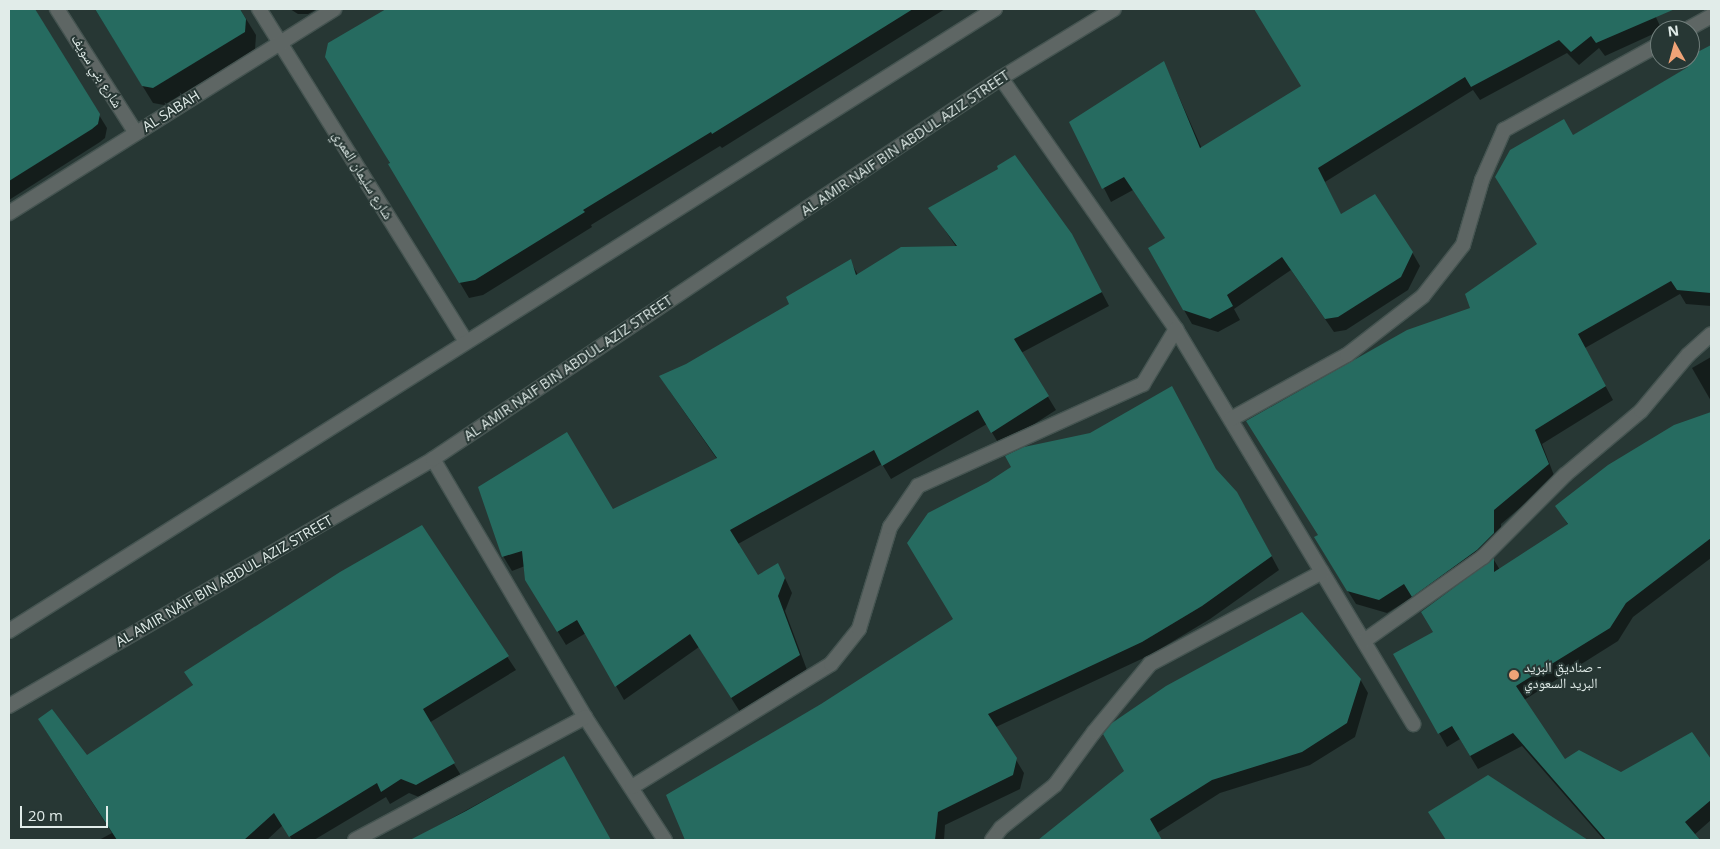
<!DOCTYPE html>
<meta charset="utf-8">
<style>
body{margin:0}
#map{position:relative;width:1720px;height:849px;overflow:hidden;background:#273734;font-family:"Open Sans","Noto Naskh Arabic",sans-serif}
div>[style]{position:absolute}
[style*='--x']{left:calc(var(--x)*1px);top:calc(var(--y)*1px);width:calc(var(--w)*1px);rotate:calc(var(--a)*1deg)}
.shadow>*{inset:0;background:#0007}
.building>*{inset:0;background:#266b60}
.roads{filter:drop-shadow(1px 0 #455451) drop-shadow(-1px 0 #455451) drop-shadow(0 1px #455451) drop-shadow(0 -1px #455451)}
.minor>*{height:14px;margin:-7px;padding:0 7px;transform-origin:7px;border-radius:7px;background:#5e6664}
.tertiary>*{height:14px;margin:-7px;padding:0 7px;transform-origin:7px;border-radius:7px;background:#5e6664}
.dots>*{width:14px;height:14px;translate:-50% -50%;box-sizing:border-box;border:2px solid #273734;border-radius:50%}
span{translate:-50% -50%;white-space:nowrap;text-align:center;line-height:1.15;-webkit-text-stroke:4px #273734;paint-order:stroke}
.street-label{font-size:14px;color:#e1ece9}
.poi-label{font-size:14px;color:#e1ece9}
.left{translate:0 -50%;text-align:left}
.frame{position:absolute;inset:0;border:10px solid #e1ece9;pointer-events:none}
.north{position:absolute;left:1650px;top:20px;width:50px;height:50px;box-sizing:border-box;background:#273734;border:1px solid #717f7c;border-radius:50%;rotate:353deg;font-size:14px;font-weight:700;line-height:20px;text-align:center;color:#e1ece9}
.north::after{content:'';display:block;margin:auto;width:18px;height:22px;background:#efa377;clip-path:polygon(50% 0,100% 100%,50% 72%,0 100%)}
.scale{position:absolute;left:20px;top:806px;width:88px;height:22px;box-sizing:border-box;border:2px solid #e1ece9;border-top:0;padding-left:6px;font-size:15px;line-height:18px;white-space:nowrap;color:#e1ece9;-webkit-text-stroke:4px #273734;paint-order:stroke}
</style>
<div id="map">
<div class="shadow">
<i style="clip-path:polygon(9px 9px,34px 9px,107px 128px,105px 138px,100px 142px,9px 200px)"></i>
<i style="clip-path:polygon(95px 9px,240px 9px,256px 35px,255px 50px,164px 105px,153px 103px)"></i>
<i style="clip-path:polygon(290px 9px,289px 9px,317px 9px,308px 14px,298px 14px)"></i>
<i style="clip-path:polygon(389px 9px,945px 9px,722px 148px,720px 146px,591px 225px,592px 227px,483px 295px,469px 298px,398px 179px,329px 44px)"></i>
<i style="clip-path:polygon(1255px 9px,1652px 9px,1662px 30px,1605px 56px,1599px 48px,1579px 65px,1567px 53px,1480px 100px,1473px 90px,1325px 182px,1341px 215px,1412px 252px,1420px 266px,1408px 290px,1346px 330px,1334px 332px,1291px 270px,1234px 309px,1240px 320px,1218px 332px,1192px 324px,1149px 249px,1166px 239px,1133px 190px,1111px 202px,1071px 123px,1164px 63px,1202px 149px,1302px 86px)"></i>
<i style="clip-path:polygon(1711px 47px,1711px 306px,1686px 304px,1680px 294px,1585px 348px,1613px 400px,1542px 444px,1555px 478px,1501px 524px,1501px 547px,1482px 566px,1494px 560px,1500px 570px,1568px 525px,1557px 506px,1674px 427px,1711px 413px,1711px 558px,1633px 617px,1618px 641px,1524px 700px,1565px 761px,1621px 773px,1692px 734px,1711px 762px,1711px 820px,1694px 835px,1699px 840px,1604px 840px,1522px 746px,1478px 769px,1460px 739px,1447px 747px,1395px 655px,1434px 633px,1470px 577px,1468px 575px,1420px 609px,1413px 597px,1387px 613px,1356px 604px,1323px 551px,1319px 536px,1472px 308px,1538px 245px,1572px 136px,1689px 67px,1686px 60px,1690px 60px,1690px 58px)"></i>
<i style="clip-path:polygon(930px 208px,1079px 249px,1109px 306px,1021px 353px,1056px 410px,1000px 446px,987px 424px,891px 479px,882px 464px,738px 544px,758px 577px,777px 564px,785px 578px,792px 593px,785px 611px,807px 670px,740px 712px,699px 647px,624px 700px,586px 633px,566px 645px,535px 594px,525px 566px,512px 571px,503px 556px,613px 511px,717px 459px,669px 390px,687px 366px,791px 305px,850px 261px,858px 275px,957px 248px)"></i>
<i style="clip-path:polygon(1711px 357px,1711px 401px,1692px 368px)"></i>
<i style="clip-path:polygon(1216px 471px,1245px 507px,1279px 570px,1210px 619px,1150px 655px,996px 727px,1024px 773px,1020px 789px,945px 825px,944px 840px,686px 840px,667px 796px)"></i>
<i style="clip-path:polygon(421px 527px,516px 670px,429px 723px,462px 777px,424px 799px,409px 793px,390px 804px,386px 797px,314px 840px,292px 840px,283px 825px,267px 840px,99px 840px,112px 833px,39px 720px,87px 757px,194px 687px,186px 673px)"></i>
<i style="clip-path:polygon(1360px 679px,1368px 693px,1355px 737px,1310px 765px,1220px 793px,1157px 833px,1161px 840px,1040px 840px,1126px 771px)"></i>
<i style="clip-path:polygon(563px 757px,610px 840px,412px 840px)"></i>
<i style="clip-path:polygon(1488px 776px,1587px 840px,1447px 840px,1438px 826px)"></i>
</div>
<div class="building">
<i style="clip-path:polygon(9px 9px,35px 9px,100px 114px,98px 124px,92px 129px,9px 181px)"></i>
<i style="clip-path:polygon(95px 9px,240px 9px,246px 19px,245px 32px,153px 88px,142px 86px)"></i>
<i style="clip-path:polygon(386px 9px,913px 9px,712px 134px,711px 132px,583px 210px,585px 212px,475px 280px,459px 283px,388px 164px,390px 163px,325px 57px,328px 43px)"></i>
<i style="clip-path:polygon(1254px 9px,1675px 9px,1596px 43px,1591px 36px,1571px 52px,1559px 40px,1471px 87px,1465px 77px,1318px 168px,1341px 214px,1375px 194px,1413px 252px,1401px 277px,1338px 317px,1325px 319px,1282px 257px,1227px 295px,1233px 306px,1210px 319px,1183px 310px,1148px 248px,1165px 238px,1124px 177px,1102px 189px,1069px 122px,1164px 61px,1200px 148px,1301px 86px)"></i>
<i style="clip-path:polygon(1711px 45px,1711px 293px,1677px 290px,1671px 281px,1578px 334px,1606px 386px,1535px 430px,1549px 464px,1494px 510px,1494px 533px,1477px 550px,1412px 597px,1404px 584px,1379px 600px,1347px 591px,1314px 537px,1318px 535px,1246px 421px,1407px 330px,1470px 308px,1465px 294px,1537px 244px,1495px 177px,1510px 150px,1564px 119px,1573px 135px,1688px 67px,1684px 60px,1690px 60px,1690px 56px)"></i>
<i style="clip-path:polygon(1015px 155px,1072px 234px,1102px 292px,1014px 339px,1049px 396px,991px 433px,978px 410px,882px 466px,874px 450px,730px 530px,758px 575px,778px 563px,785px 578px,778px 596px,800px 655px,731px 698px,690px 634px,615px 687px,577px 620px,557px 632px,525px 580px,522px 551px,502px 557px,478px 487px,567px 432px,613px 509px,717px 458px,659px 376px,686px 364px,789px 304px,786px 297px,851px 259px,856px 275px,901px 247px,957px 246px,928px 208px,998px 169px,997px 166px)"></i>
<i style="clip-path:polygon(1172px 386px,1216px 469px,1237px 492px,1272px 556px,1202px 606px,1142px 642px,988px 714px,1017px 758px,1013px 775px,938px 812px,935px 840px,685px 840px,666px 795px,821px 704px,953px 619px,907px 543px,928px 513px,988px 482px,1011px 467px,1005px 456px,1024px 447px,1090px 433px)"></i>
<i style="clip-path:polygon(1711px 412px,1711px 538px,1626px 603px,1610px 628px,1516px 686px,1565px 759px,1579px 750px,1621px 772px,1692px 732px,1711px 759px,1711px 800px,1685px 822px,1700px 840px,1606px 840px,1513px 733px,1470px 756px,1452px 726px,1438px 734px,1393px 654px,1433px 632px,1421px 612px,1494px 558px,1494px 572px,1568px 524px,1555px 506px,1608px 465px,1674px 425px)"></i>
<i style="clip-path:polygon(422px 525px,509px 656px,423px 709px,455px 763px,416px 785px,401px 779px,381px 792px,377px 783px,289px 837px,274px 813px,244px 840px,117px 840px,38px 719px,52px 709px,87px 755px,193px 685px,184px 672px,340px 572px)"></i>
<i style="clip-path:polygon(1302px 612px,1361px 679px,1347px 723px,1302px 752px,1212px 780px,1150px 819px,1162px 840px,1038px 840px,1124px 771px,1103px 734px,1112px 723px,1166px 686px)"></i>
<i style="clip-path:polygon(564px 756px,611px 840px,410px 840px,466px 811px)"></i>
<i style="clip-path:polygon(1488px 775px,1588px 840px,1446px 840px,1428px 812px)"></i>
</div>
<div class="roads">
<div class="minor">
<i style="--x:57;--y:9;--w:147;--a:57.5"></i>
<i style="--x:259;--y:9;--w:392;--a:58.1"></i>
<i style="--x:1686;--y:30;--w:29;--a:-29"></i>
<i style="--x:1001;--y:78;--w:306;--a:55.1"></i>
<i style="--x:1176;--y:329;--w:461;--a:59"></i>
<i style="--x:9;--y:213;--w:384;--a:-32.1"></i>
<i style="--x:1231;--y:419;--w:132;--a:-28.9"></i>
<i style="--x:1347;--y:355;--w:96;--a:-37.8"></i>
<i style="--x:1423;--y:296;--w:65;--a:-51.9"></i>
<i style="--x:1463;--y:245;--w:68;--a:-73.7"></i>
<i style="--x:1482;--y:180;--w:55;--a:-66.3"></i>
<i style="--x:1504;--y:130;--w:178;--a:-28.9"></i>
<i style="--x:433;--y:459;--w:299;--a:59.5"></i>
<i style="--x:585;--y:717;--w:147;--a:57"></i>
<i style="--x:1364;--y:641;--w:146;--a:-35.2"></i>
<i style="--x:1483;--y:557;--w:116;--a:-45"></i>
<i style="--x:1565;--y:475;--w:99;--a:-40.1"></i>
<i style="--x:1641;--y:411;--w:73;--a:-50"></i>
<i style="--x:1688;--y:355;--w:31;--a:-42"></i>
<i style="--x:632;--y:787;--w:234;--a:-31.7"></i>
<i style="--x:831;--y:664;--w:45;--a:-51.3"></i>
<i style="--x:859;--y:629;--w:107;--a:-73.1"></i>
<i style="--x:890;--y:527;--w:50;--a:-55.7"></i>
<i style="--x:918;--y:486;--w:247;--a:-24.4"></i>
<i style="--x:1143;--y:384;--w:64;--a:-59"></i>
<i style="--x:355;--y:840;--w:261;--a:-28.1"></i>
<i style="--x:992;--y:840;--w:15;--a:-53"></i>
<i style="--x:1001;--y:828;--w:69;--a:-38.5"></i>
<i style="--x:1055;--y:785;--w:66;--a:-53.7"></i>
<i style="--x:1094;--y:732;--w:88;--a:-50.5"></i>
<i style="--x:1150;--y:664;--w:195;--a:-28.1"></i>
</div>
<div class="tertiary">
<i style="--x:9;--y:631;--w:1166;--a:-32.25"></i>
<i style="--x:9;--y:706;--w:491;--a:-30.2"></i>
<i style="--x:433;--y:459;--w:684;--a:-33.85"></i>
<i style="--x:1001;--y:78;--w:132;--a:-31.4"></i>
</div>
</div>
<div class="dots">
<i style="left:1514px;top:675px;background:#efa377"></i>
</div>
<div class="street-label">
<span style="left:97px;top:71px;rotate:58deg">شارع بني سويف</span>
<span style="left:171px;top:111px;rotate:-32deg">AL SABAH</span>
<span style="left:905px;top:143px;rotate:-34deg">AL AMIR NAIF BIN ABDUL AZIZ STREET</span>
<span style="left:363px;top:175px;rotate:58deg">شارع سليمان العمري</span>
<span style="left:568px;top:368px;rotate:-34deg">AL AMIR NAIF BIN ABDUL AZIZ STREET</span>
<span style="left:224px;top:581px;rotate:-30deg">AL AMIR NAIF BIN ABDUL AZIZ STREET</span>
</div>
<div class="poi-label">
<span class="left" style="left:1524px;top:675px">صناديق البريد -<br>البريد السعودي</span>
</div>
<div class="frame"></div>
<div class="north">N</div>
<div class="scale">20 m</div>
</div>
